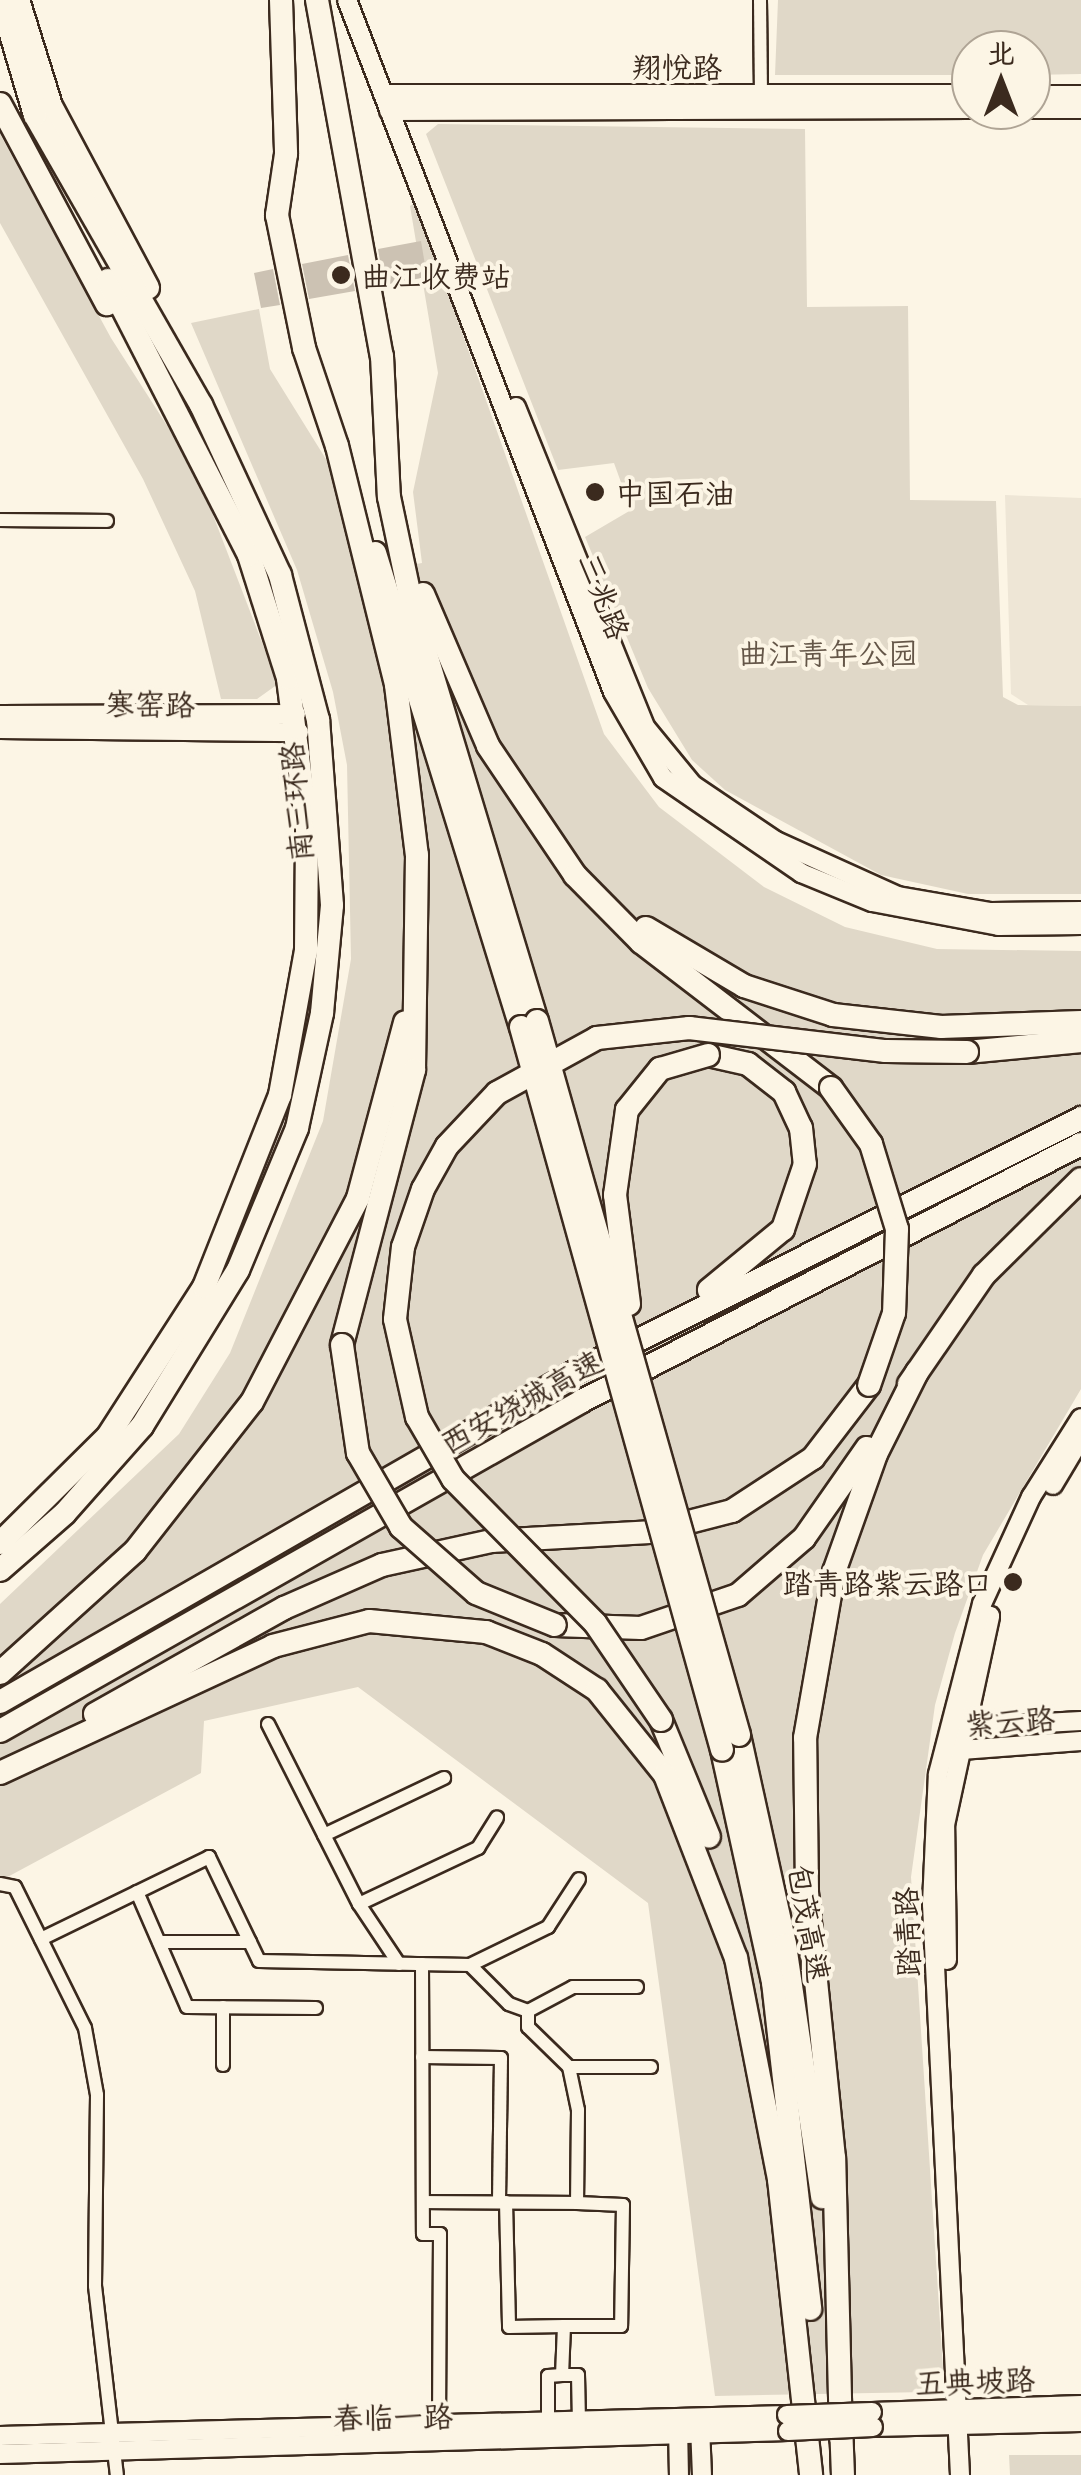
<!DOCTYPE html>
<meta charset="utf-8">
<style>
body{margin:0}
#map{position:relative;width:1081px;height:2475px;overflow:hidden;background:#fcf5e5;font-family:Mali,"LXGW WenKai TC",sans-serif}
div>[style]{position:absolute}
[style*='--x']{left:calc(var(--x)*1px);top:calc(var(--y)*1px);width:calc(var(--w)*1px);rotate:calc(var(--a)*1deg)}
.built>*{inset:0;background:#eee6d6}
.green>*{inset:0;background:#e0d8c8}
.building>*{inset:0;background:#ccc2b3}
.roads{filter:drop-shadow(2px 0 #3b2a1e) drop-shadow(-2px 0 #3b2a1e) drop-shadow(0 2px #3b2a1e) drop-shadow(0 -2px #3b2a1e)}
.street>*{height:12px;margin:-6px;padding:0 6px;transform-origin:6px;border-radius:6px;background:#fcf5e5}
.secondary>*{height:18px;margin:-9px;padding:0 9px;transform-origin:9px;border-radius:9px;background:#fcf5e5}
.highway>*{height:22px;margin:-11px;padding:0 11px;transform-origin:11px;border-radius:11px;background:#fcf5e5}
.bridges{filter:drop-shadow(2px 0 #3b2a1e) drop-shadow(-2px 0 #3b2a1e) drop-shadow(0 2px #3b2a1e) drop-shadow(0 -2px #3b2a1e)}
.secondary-bridge>*{height:18px;margin:-9px;padding:0 9px;transform-origin:9px;border-radius:9px;background:#fcf5e5}
.highway-bridge>*{height:22px;margin:-11px;padding:0 11px;transform-origin:11px;border-radius:11px;background:#fcf5e5}
.dots>*{width:28px;height:28px;translate:-50% -50%;box-sizing:border-box;border:5px solid #fcf5e5;border-radius:50%}
span{translate:-50% -50%;white-space:nowrap;text-align:center;line-height:1.15;-webkit-text-stroke:8px #fcf5e5;paint-order:stroke}
.street-label{font-size:30px;color:#3b2a1e}
.poi-label{font-size:30px;color:#3b2a1e}
.left{translate:0 -50%;text-align:left}
.right{translate:-100% -50%;text-align:right}
.park-label{font-size:30px;color:#645648}
.north{position:absolute;left:951px;top:30px;width:100px;height:100px;box-sizing:border-box;background:#fcf5e5;border:2px solid #afa495;border-radius:50%;rotate:0deg;font-size:28px;font-weight:700;line-height:40px;text-align:center;color:#3b2a1e}
.north::after{content:'';display:block;margin:auto;width:35px;height:45px;background:#3b2a1e;clip-path:polygon(50% 0,100% 100%,50% 72%,0 100%)}
</style>
<div id="map">
<div class="built">
<i style="clip-path:polygon(1005px 495px,1081px 498px,1081px 706px,1028px 705px,1011px 694px)"></i>
</div>
<div class="green">
<i style="clip-path:polygon(778px 0,1081px 0,1081px 74px,1031px 75px,1031px 50px,971px 50px,971px 75px,775px 75px)"></i>
<i style="clip-path:polygon(438px 124px,805px 129px,807px 307px,908px 306px,910px 500px,996px 501px,1003px 697px,1018px 705px,1081px 706px,1081px 894px,968px 894px,881px 875px,725px 790px,692px 760px,648px 688px,585px 537px,631px 510px,614px 463px,558px 470px,426px 134px)"></i>
<i style="clip-path:polygon(0 134px,111px 338px,196px 471px,278px 684px,257px 699px,221px 699px,195px 591px,143px 479px,0 223px)"></i>
<i style="clip-path:polygon(416px 202px,604px 734px,659px 807px,764px 887px,845px 927px,937px 949px,1081px 951px,1081px 1389px,983px 1555px,955px 1633px,935px 1705px,911px 1877px,943px 2369px,928px 2392px,715px 2396px,648px 1903px,358px 1687px,204px 1721px,201px 1773px,0 1881px,0 1604px,179px 1434px,230px 1353px,323px 1121px,351px 959px,347px 765px,333px 692px,297px 570px,191px 323px,259px 309px,270px 369px,342px 485px,361px 574px,422px 563px,413px 492px,438px 373px,410px 206px)"></i>
<i style="clip-path:polygon(1009px 2455px,1081px 2455px,1081px 2475px,1010px 2475px)"></i>
</div>
<div class="building">
<i style="clip-path:polygon(421px 241px,427px 277px,384px 285px,378px 249px)"></i>
<i style="clip-path:polygon(348px 255px,355px 291px,309px 299px,302px 264px)"></i>
<i style="clip-path:polygon(273px 269px,280px 305px,261px 308px,254px 273px)"></i>
</div>
<div class="roads">
<div class="street">
<i style="--x:760;--y:0;--w:101;--a:89.4"></i>
<i style="--x:0;--y:520;--w:107;--a:0.5"></i>
<i style="--x:268;--y:1724;--w:202;--a:63.2"></i>
<i style="--x:359;--y:1904;--w:72;--a:56.3"></i>
<i style="--x:324;--y:1835;--w:133;--a:-25.4"></i>
<i style="--x:0;--y:1884;--w:15;--a:11"></i>
<i style="--x:15;--y:1887;--w:157;--a:63.6"></i>
<i style="--x:85;--y:2028;--w:68;--a:79.8"></i>
<i style="--x:97;--y:2095;--w:191;--a:90.6"></i>
<i style="--x:95;--y:2286;--w:190;--a:83.4"></i>
<i style="--x:137;--y:1892;--w:125;--a:66.5"></i>
<i style="--x:187;--y:2007;--w:129;--a:0.4"></i>
<i style="--x:359;--y:1904;--w:132;--a:-25.2"></i>
<i style="--x:478;--y:1848;--w:36;--a:-58"></i>
<i style="--x:41;--y:1939;--w:187;--a:-26"></i>
<i style="--x:209;--y:1857;--w:115;--a:64.3"></i>
<i style="--x:259;--y:1961;--w:211;--a:1.1"></i>
<i style="--x:470;--y:1965;--w:55;--a:45"></i>
<i style="--x:509;--y:2004;--w:20;--a:20"></i>
<i style="--x:528;--y:2011;--w:16;--a:90"></i>
<i style="--x:528;--y:2027;--w:57;--a:44.3"></i>
<i style="--x:569;--y:2067;--w:44;--a:78.2"></i>
<i style="--x:578;--y:2110;--w:93;--a:90.6"></i>
<i style="--x:577;--y:2203;--w:46;--a:2.5"></i>
<i style="--x:623;--y:2205;--w:121;--a:90.9"></i>
<i style="--x:621;--y:2326;--w:57;--a:180"></i>
<i style="--x:564;--y:2326;--w:49;--a:92.3"></i>
<i style="--x:562;--y:2375;--w:14;--a:176"></i>
<i style="--x:548;--y:2376;--w:47;--a:90"></i>
<i style="--x:159;--y:1942;--w:91;--a:0"></i>
<i style="--x:422;--y:1964;--w:270;--a:89.8"></i>
<i style="--x:423;--y:2234;--w:17;--a:0"></i>
<i style="--x:440;--y:2234;--w:192;--a:90.3"></i>
<i style="--x:470;--y:1965;--w:87;--a:-26"></i>
<i style="--x:548;--y:1927;--w:57;--a:-57.1"></i>
<i style="--x:528;--y:2011;--w:51;--a:-28.1"></i>
<i style="--x:573;--y:1987;--w:64;--a:0"></i>
<i style="--x:422;--y:2057;--w:79;--a:0.7"></i>
<i style="--x:501;--y:2058;--w:144;--a:90.8"></i>
<i style="--x:223;--y:2065;--w:58;--a:-90"></i>
<i style="--x:569;--y:2067;--w:82;--a:0"></i>
<i style="--x:423;--y:2202;--w:154;--a:0.4"></i>
<i style="--x:506;--y:2202;--w:125;--a:88.6"></i>
<i style="--x:509;--y:2327;--w:55;--a:-1"></i>
<i style="--x:562;--y:2375;--w:16;--a:0"></i>
<i style="--x:578;--y:2375;--w:47;--a:88.8"></i>
</div>
<div class="secondary">
<i style="--x:347;--y:0;--w:741;--a:68.97"></i>
<i style="--x:613;--y:692;--w:99;--a:59.8"></i>
<i style="--x:663;--y:778;--w:168;--a:34.5"></i>
<i style="--x:801;--y:873;--w:77;--a:22.2"></i>
<i style="--x:872;--y:902;--w:129;--a:10.7"></i>
<i style="--x:999;--y:926;--w:82;--a:-0.7"></i>
<i style="--x:383;--y:94;--w:588;--a:0"></i>
<i style="--x:1031;--y:95;--w:50;--a:0"></i>
<i style="--x:1031;--y:109;--w:50;--a:0"></i>
<i style="--x:389;--y:111;--w:582;--a:-0.2"></i>
<i style="--x:516;--y:407;--w:346;--a:68"></i>
<i style="--x:646;--y:728;--w:74;--a:50.5"></i>
<i style="--x:693;--y:785;--w:100;--a:34"></i>
<i style="--x:776;--y:841;--w:134;--a:24.3"></i>
<i style="--x:898;--y:896;--w:94;--a:9.8"></i>
<i style="--x:991;--y:912;--w:90;--a:-0.6"></i>
<i style="--x:0;--y:715;--w:296;--a:-0.2"></i>
<i style="--x:0;--y:729;--w:299;--a:0.6"></i>
<i style="--x:1053;--y:1485;--w:55;--a:-59.2"></i>
<i style="--x:953;--y:1728;--w:128;--a:-3.1"></i>
<i style="--x:948;--y:1751;--w:133;--a:-4.3"></i>
<i style="--x:947;--y:1960;--w:135;--a:-90.8"></i>
<i style="--x:945;--y:1825;--w:214;--a:-77.8"></i>
<i style="--x:872;--y:2412;--w:209;--a:-1.9"></i>
<i style="--x:678;--y:2425;--w:50;--a:88.9"></i>
<i style="--x:700;--y:2426;--w:49;--a:87.7"></i>
<i style="--x:873;--y:2427;--w:208;--a:-1.4"></i>
<i style="--x:0;--y:2436;--w:787;--a:-1.53"></i>
<i style="--x:0;--y:2454;--w:788;--a:-1.67"></i>
<i style="--x:960;--y:2475;--w:572;--a:-92.81"></i>
<i style="--x:932;--y:1904;--w:130;--a:-87.4"></i>
<i style="--x:938;--y:1774;--w:176;--a:-75.5"></i>
<i style="--x:982;--y:1604;--w:118;--a:-65.4"></i>
<i style="--x:1031;--y:1497;--w:93;--a:-57.7"></i>
</div>
<div class="highway">
<i style="--x:18;--y:0;--w:111;--a:72.7"></i>
<i style="--x:51;--y:106;--w:206;--a:61.9"></i>
<i style="--x:281;--y:0;--w:154;--a:88.1"></i>
<i style="--x:286;--y:154;--w:62;--a:98.4"></i>
<i style="--x:277;--y:215;--w:136;--a:78.5"></i>
<i style="--x:304;--y:348;--w:103;--a:71.4"></i>
<i style="--x:337;--y:446;--w:246;--a:76.1"></i>
<i style="--x:396;--y:685;--w:171;--a:83"></i>
<i style="--x:417;--y:855;--w:215;--a:90.8"></i>
<i style="--x:414;--y:1070;--w:284;--a:104.7"></i>
<i style="--x:317;--y:0;--w:362;--a:79.7"></i>
<i style="--x:382;--y:356;--w:141;--a:87.2"></i>
<i style="--x:389;--y:497;--w:116;--a:78.1"></i>
<i style="--x:413;--y:611;--w:428;--a:73.2"></i>
<i style="--x:0;--y:104;--w:227;--a:61.9"></i>
<i style="--x:375;--y:553;--w:496;--a:72.9"></i>
<i style="--x:423;--y:594;--w:165;--a:66.8"></i>
<i style="--x:488;--y:746;--w:156;--a:56"></i>
<i style="--x:575;--y:875;--w:94;--a:45.4"></i>
<i style="--x:641;--y:942;--w:240;--a:37.5"></i>
<i style="--x:646;--y:928;--w:114;--a:30.6"></i>
<i style="--x:744;--y:986;--w:94;--a:18"></i>
<i style="--x:833;--y:1015;--w:109;--a:6.3"></i>
<i style="--x:941;--y:1027;--w:140;--a:-2"></i>
<i style="--x:967;--y:1052;--w:115;--a:-5.5"></i>
<i style="--x:708;--y:1055;--w:41;--a:12.7"></i>
<i style="--x:748;--y:1064;--w:46;--a:37.9"></i>
<i style="--x:784;--y:1092;--w:40;--a:65"></i>
<i style="--x:801;--y:1128;--w:36;--a:84"></i>
<i style="--x:805;--y:1164;--w:69;--a:108.7"></i>
<i style="--x:783;--y:1229;--w:96;--a:140.5"></i>
<i style="--x:909;--y:1384;--w:132;--a:-55.5"></i>
<i style="--x:984;--y:1275;--w:136;--a:-44.7"></i>
<i style="--x:0;--y:1543;--w:152;--a:-44.7"></i>
<i style="--x:108;--y:1436;--w:177;--a:-57.2"></i>
<i style="--x:204;--y:1287;--w:206;--a:-68.4"></i>
<i style="--x:280;--y:1095;--w:146;--a:-79.8"></i>
<i style="--x:306;--y:951;--w:124;--a:-89.5"></i>
<i style="--x:307;--y:827;--w:150;--a:-97.3"></i>
<i style="--x:288;--y:678;--w:129;--a:-107.6"></i>
<i style="--x:249;--y:555;--w:309;--a:-117.1"></i>
<i style="--x:0;--y:1570;--w:86;--a:-41.2"></i>
<i style="--x:65;--y:1513;--w:116;--a:-48.5"></i>
<i style="--x:142;--y:1426;--w:183;--a:-58.4"></i>
<i style="--x:238;--y:1270;--w:154;--a:-67.4"></i>
<i style="--x:297;--y:1128;--w:118;--a:-77.7"></i>
<i style="--x:322;--y:1013;--w:108;--a:-84.7"></i>
<i style="--x:332;--y:905;--w:186;--a:-94.3"></i>
<i style="--x:318;--y:720;--w:150;--a:-104.7"></i>
<i style="--x:280;--y:575;--w:187;--a:-114.9"></i>
<i style="--x:201;--y:405;--w:334;--a:-119.8"></i>
<i style="--x:35;--y:115;--w:120;--a:-106.5"></i>
<i style="--x:555;--y:1625;--w:86;--a:2"></i>
<i style="--x:641;--y:1628;--w:102;--a:-18.8"></i>
<i style="--x:738;--y:1595;--w:87;--a:-40.8"></i>
<i style="--x:804;--y:1538;--w:110;--a:-55"></i>
<i style="--x:0;--y:1673;--w:182;--a:-42.1"></i>
<i style="--x:135;--y:1551;--w:189;--a:-51.9"></i>
<i style="--x:252;--y:1402;--w:230;--a:-62.5"></i>
<i style="--x:358;--y:1198;--w:182;--a:-75"></i>
<i style="--x:0;--y:1702;--w:659;--a:-29.87"></i>
<i style="--x:571;--y:1374;--w:571;--a:-26.65"></i>
<i style="--x:95;--y:1714;--w:217;--a:-29.3"></i>
<i style="--x:284;--y:1608;--w:107;--a:-23.7"></i>
<i style="--x:382;--y:1565;--w:112;--a:-12.4"></i>
<i style="--x:491;--y:1541;--w:159;--a:-3.2"></i>
<i style="--x:650;--y:1532;--w:85;--a:-14.4"></i>
<i style="--x:732;--y:1511;--w:97;--a:-33.2"></i>
<i style="--x:813;--y:1458;--w:92;--a:-52.5"></i>
<i style="--x:661;--y:1720;--w:126;--a:67.7"></i>
<i style="--x:0;--y:1731;--w:669;--a:-29.55"></i>
<i style="--x:582;--y:1401;--w:561;--a:-27.25"></i>
<i style="--x:739;--y:1735;--w:215;--a:77.6"></i>
<i style="--x:785;--y:1945;--w:255;--a:81.6"></i>
<i style="--x:722;--y:1750;--w:238;--a:77.6"></i>
<i style="--x:773;--y:1982;--w:329;--a:83.5"></i>
<i style="--x:0;--y:1773;--w:301;--a:-24.9"></i>
<i style="--x:273;--y:1646;--w:99;--a:-14.6"></i>
<i style="--x:369;--y:1621;--w:118;--a:5.4"></i>
<i style="--x:486;--y:1632;--w:60;--a:21.4"></i>
<i style="--x:542;--y:1654;--w:66;--a:33.2"></i>
<i style="--x:597;--y:1690;--w:109;--a:51.3"></i>
<i style="--x:665;--y:1775;--w:196;--a:68.8"></i>
<i style="--x:736;--y:1958;--w:225;--a:79"></i>
<i style="--x:779;--y:2179;--w:298;--a:83.8"></i>
<i style="--x:841;--y:2424;--w:51;--a:87.8"></i>
<i style="--x:841;--y:2438;--w:280;--a:-91.4"></i>
<i style="--x:834;--y:2158;--w:268;--a:-95.8"></i>
<i style="--x:807;--y:1891;--w:153;--a:-90.7"></i>
<i style="--x:805;--y:1738;--w:169;--a:-80.1"></i>
<i style="--x:834;--y:1572;--w:125;--a:-70.4"></i>
<i style="--x:876;--y:1454;--w:92;--a:-63.4"></i>
</div>
</div>
<div class="bridges">
<div class="secondary-bridge">
<i style="--x:787;--y:2415;--w:85;--a:-2"></i>
<i style="--x:788;--y:2431;--w:85;--a:-2.7"></i>
</div>
<div class="highway-bridge">
<i style="--x:537;--y:1021;--w:742;--a:74.2"></i>
<i style="--x:521;--y:1027;--w:750;--a:74.46"></i>
<i style="--x:831;--y:1088;--w:69;--a:54.5"></i>
<i style="--x:871;--y:1144;--w:89;--a:73"></i>
<i style="--x:897;--y:1229;--w:84;--a:92"></i>
<i style="--x:894;--y:1313;--w:76;--a:109.1"></i>
<i style="--x:629;--y:1304;--w:110;--a:-97.3"></i>
<i style="--x:615;--y:1195;--w:86;--a:-82"></i>
<i style="--x:627;--y:1110;--w:53;--a:-51.2"></i>
<i style="--x:660;--y:1069;--w:50;--a:-16.3"></i>
<i style="--x:342;--y:1345;--w:109;--a:81.6"></i>
<i style="--x:358;--y:1453;--w:86;--a:59.8"></i>
<i style="--x:401;--y:1527;--w:100;--a:41.3"></i>
<i style="--x:476;--y:1593;--w:85;--a:22.1"></i>
<i style="--x:661;--y:1720;--w:117;--a:-124.2"></i>
<i style="--x:595;--y:1623;--w:202;--a:-134.6"></i>
<i style="--x:453;--y:1479;--w:72;--a:-120.1"></i>
<i style="--x:417;--y:1417;--w:100;--a:-102.7"></i>
<i style="--x:395;--y:1319;--w:72;--a:-83.7"></i>
<i style="--x:403;--y:1247;--w:61;--a:-71"></i>
<i style="--x:423;--y:1189;--w:49;--a:-60.8"></i>
<i style="--x:447;--y:1146;--w:73;--a:-46.7"></i>
<i style="--x:497;--y:1093;--w:114;--a:-28.8"></i>
<i style="--x:597;--y:1038;--w:93;--a:-6.2"></i>
<i style="--x:689;--y:1028;--w:198;--a:6.7"></i>
<i style="--x:886;--y:1051;--w:81;--a:0.7"></i>
</div>
</div>
<div class="dots">
<i style="left:341px;top:275px;background:#3b2a1e"></i>
<i style="left:595px;top:492px;background:#3b2a1e"></i>
<i style="left:1013px;top:1582px;background:#3b2a1e"></i>
</div>
<div class="street-label">
<span style="left:677px;top:66px">翔悦路</span>
<span style="left:605px;top:596px;rotate:69deg">三兆路</span>
<span style="left:150px;top:703px;rotate:1deg">寒窑路</span>
<span style="left:295px;top:802px;rotate:-95deg">南三环路</span>
<span style="left:521px;top:1401px;rotate:-29deg">西安绕城高速</span>
<span style="left:1010px;top:1720px;rotate:-4deg">紫云路</span>
<span style="left:810px;top:1923px;rotate:80deg">包茂高速</span>
<span style="left:906px;top:1932px;rotate:-92deg">踏青路</span>
<span style="left:975px;top:2380px;rotate:-2deg">五典坡路</span>
<span style="left:393px;top:2416px;rotate:-1deg">春临一路</span>
</div>
<div class="poi-label">
<span class="left" style="left:361px;top:275px">曲江收费站</span>
<span class="left" style="left:615px;top:492px">中国石油</span>
<span class="right" style="left:993px;top:1582px">踏青路紫云路口</span>
</div>
<div class="park-label">
<span style="left:828px;top:652px">曲江青年公园</span>
</div>
<div class="north">北</div>
</div>
